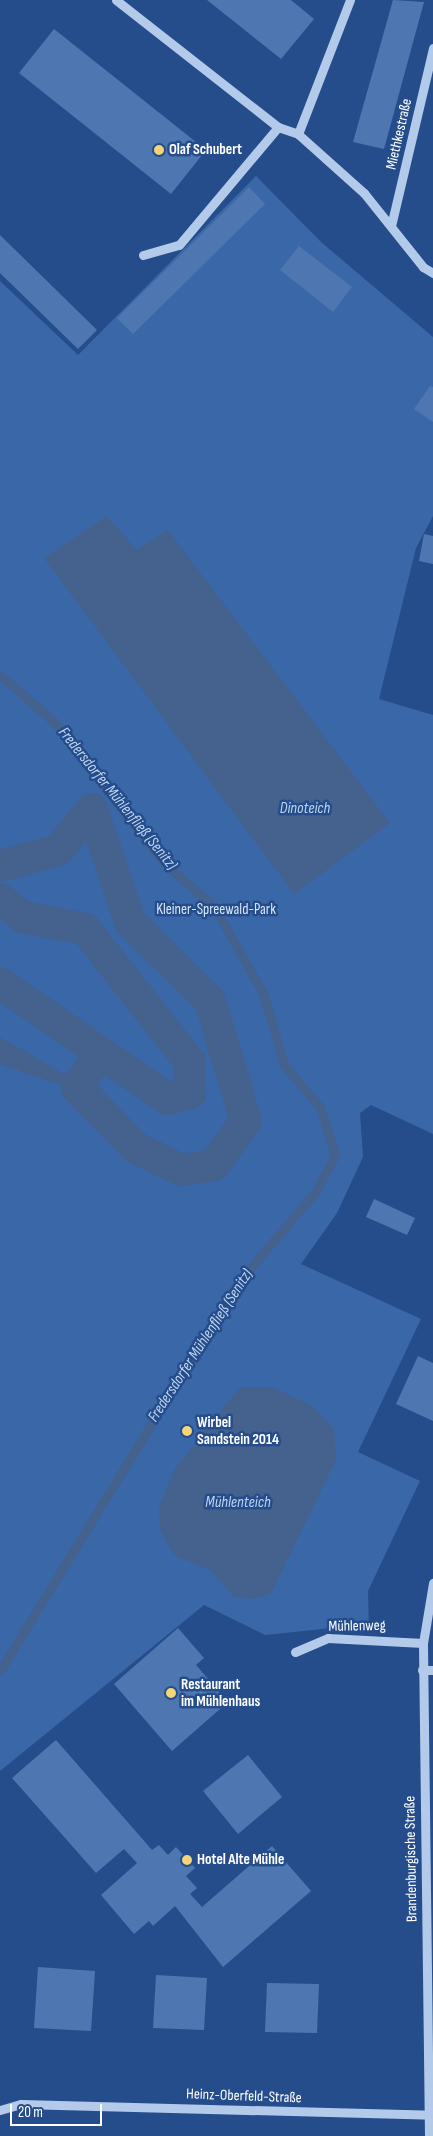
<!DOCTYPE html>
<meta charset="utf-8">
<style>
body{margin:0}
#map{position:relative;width:433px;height:2136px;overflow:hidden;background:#254d8b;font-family:"Sofia Sans Condensed",sans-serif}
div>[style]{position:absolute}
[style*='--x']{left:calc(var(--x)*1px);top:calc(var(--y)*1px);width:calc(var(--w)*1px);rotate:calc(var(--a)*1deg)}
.green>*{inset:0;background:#3a67a8}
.water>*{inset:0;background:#45618e}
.stream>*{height:9px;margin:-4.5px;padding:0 4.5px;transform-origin:4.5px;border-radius:4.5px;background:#45618e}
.canal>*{height:32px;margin:-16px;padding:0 16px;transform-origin:16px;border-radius:16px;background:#45618e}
.building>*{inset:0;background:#4e77b2}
.minor>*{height:9px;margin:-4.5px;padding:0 4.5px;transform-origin:4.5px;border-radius:4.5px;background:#b3caea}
.dots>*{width:14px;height:14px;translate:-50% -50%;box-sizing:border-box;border:2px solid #254d8b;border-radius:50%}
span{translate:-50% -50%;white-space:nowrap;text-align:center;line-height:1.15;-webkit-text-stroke:5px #254d8b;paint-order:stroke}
.street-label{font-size:15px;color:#fff}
.poi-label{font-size:15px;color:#fff;font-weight:700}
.left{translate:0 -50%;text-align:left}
.park-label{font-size:15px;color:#d8e5f8}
.water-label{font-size:16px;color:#bfd4f1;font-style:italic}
.scale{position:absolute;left:10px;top:2104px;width:92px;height:22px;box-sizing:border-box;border:2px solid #fff;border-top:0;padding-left:6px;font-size:15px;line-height:18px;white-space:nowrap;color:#fff;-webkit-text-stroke:4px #254d8b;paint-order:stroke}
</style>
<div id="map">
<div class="green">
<i style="clip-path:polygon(256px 176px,321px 242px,433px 337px,433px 516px,416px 548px,379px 699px,433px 715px,433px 1134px,371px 1105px,360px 1113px,363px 1157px,337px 1213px,301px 1264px,421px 1319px,358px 1452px,420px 1481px,368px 1591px,369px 1632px,332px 1628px,265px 1635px,204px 1605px,0 1771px,0 281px,78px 355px)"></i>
</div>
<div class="water">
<i style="clip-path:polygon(107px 516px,137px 550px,168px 530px,390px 823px,294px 894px,44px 558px)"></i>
<i style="clip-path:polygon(0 1037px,80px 1083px,76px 1090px,0 1064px)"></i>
<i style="clip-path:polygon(240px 1387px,271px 1387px,311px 1405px,334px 1429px,336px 1460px,271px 1593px,254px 1599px,234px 1597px,211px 1570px,175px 1556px,160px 1530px,159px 1507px,175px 1468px)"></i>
</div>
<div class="stream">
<i style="--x:0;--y:675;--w:72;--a:41"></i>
<i style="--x:54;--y:722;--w:175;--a:52.2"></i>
<i style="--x:161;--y:860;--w:72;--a:41.6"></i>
<i style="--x:215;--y:908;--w:100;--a:60.6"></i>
<i style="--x:264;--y:995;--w:73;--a:74.1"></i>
<i style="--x:284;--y:1065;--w:55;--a:49.4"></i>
<i style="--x:320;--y:1107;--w:50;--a:72.6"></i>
<i style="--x:335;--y:1155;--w:41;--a:117.8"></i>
<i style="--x:316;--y:1191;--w:122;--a:130.3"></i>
<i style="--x:237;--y:1284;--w:453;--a:121.5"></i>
</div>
<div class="canal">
<i style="--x:0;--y:866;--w:60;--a:-15.4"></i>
<i style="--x:58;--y:850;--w:53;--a:-50.3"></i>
<i style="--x:92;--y:809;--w:119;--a:71.4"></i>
<i style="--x:130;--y:922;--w:112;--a:44.6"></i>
<i style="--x:210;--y:1001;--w:125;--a:73.3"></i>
<i style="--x:246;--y:1121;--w:54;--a:126"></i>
<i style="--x:214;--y:1165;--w:32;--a:171"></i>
<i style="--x:182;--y:1170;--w:51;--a:-154.4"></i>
<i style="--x:136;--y:1148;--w:85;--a:-134"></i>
<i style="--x:77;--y:1087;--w:40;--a:-55.1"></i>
<i style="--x:0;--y:899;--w:29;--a:38"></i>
<i style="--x:23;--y:917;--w:63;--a:11"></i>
<i style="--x:85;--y:929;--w:169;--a:51.7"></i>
<i style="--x:190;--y:1062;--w:31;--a:90"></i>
<i style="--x:190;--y:1093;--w:23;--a:165"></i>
<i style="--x:168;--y:1099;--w:204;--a:-145.4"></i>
</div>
<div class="building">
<i style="clip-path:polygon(207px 0,291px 0,314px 19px,281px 59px)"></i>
<i style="clip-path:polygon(393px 0,424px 2px,384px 149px,353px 142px)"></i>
<i style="clip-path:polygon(54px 29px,206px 150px,171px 194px,19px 73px)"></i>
<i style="clip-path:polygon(249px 187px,265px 204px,133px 334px,117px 318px)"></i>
<i style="clip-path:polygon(0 235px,97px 330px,78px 349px,0 273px)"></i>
<i style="clip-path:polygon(299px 246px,352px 287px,333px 312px,280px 270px)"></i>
<i style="clip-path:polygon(430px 386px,433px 387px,433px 422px,414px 409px)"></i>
<i style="clip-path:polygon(424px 534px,433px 536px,433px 564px,419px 561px)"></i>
<i style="clip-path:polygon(374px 1199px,415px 1218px,407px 1235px,366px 1217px)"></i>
<i style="clip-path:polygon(418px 1356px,433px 1363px,433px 1421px,396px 1404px)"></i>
<i style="clip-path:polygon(178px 1628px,204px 1658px,196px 1665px,228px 1702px,172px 1751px,114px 1684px)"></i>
<i style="clip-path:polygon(56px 1740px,152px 1850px,159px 1845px,168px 1855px,176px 1847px,195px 1868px,186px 1876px,197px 1888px,190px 1894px,202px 1907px,272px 1846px,311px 1891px,223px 1967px,175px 1906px,153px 1926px,149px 1921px,134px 1934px,101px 1895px,137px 1863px,124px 1849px,96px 1873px,12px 1778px)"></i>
<i style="clip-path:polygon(248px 1755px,282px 1797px,238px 1834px,203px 1791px)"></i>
<i style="clip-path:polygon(38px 1967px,95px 1971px,91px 2031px,34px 2028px)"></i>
<i style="clip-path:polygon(156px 1975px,207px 1978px,204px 2030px,153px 2028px)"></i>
<i style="clip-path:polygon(267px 1983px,319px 1984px,317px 2033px,265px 2032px)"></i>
</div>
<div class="minor">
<i style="--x:116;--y:0;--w:206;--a:38.1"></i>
<i style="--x:278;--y:127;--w:21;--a:19"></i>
<i style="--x:298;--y:134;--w:89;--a:41.8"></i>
<i style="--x:364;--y:193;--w:95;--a:51.4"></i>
<i style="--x:423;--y:267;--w:12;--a:31"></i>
<i style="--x:298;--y:134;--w:144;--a:-68.8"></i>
<i style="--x:391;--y:226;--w:183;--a:-76.7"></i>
<i style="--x:143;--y:255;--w:37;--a:-16"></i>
<i style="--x:179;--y:245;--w:154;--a:-50"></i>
<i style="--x:295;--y:1652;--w:36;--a:-23"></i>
<i style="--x:328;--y:1638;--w:95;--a:3"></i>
<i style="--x:422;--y:1670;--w:11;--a:0"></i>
<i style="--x:0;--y:2110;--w:22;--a:-16"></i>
<i style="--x:21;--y:2104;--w:412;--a:1.5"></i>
<i style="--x:429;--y:2136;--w:493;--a:-90.7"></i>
<i style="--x:423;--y:1643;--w:61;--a:-80.5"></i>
</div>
<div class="dots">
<i style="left:159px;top:150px;background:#f4d578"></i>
<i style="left:187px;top:1431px;background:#f4d578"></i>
<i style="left:171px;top:1693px;background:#f4d578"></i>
<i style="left:187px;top:1860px;background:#f4d578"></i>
</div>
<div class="street-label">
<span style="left:399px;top:134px;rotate:-77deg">Miethkestraße</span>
<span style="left:357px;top:1626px;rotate:-1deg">Mühlenweg</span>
<span style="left:411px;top:1859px;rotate:-91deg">Brandenburgische Straße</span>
<span style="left:244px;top:2096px;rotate:2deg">Heinz-Oberfeld-Straße</span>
</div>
<div class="poi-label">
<span class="left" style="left:169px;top:150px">Olaf Schubert</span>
<span class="left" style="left:197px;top:1431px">Wirbel<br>Sandstein 2014</span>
<span class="left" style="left:181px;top:1693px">Restaurant<br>im Mühlenhaus</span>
<span class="left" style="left:197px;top:1860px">Hotel Alte Mühle</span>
</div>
<div class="park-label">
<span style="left:216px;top:910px">Kleiner-Spreewald-Park</span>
</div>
<div class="water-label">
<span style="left:117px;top:799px;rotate:51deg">Fredersdorfer Mühlenfließ (Senitz)</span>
<span style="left:305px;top:809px">Dinoteich</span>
<span style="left:201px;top:1346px;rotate:-57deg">Fredersdorfer Mühlenfließ (Senitz)</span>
<span style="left:238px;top:1503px">Mühlenteich</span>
</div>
<div class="scale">20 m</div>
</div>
